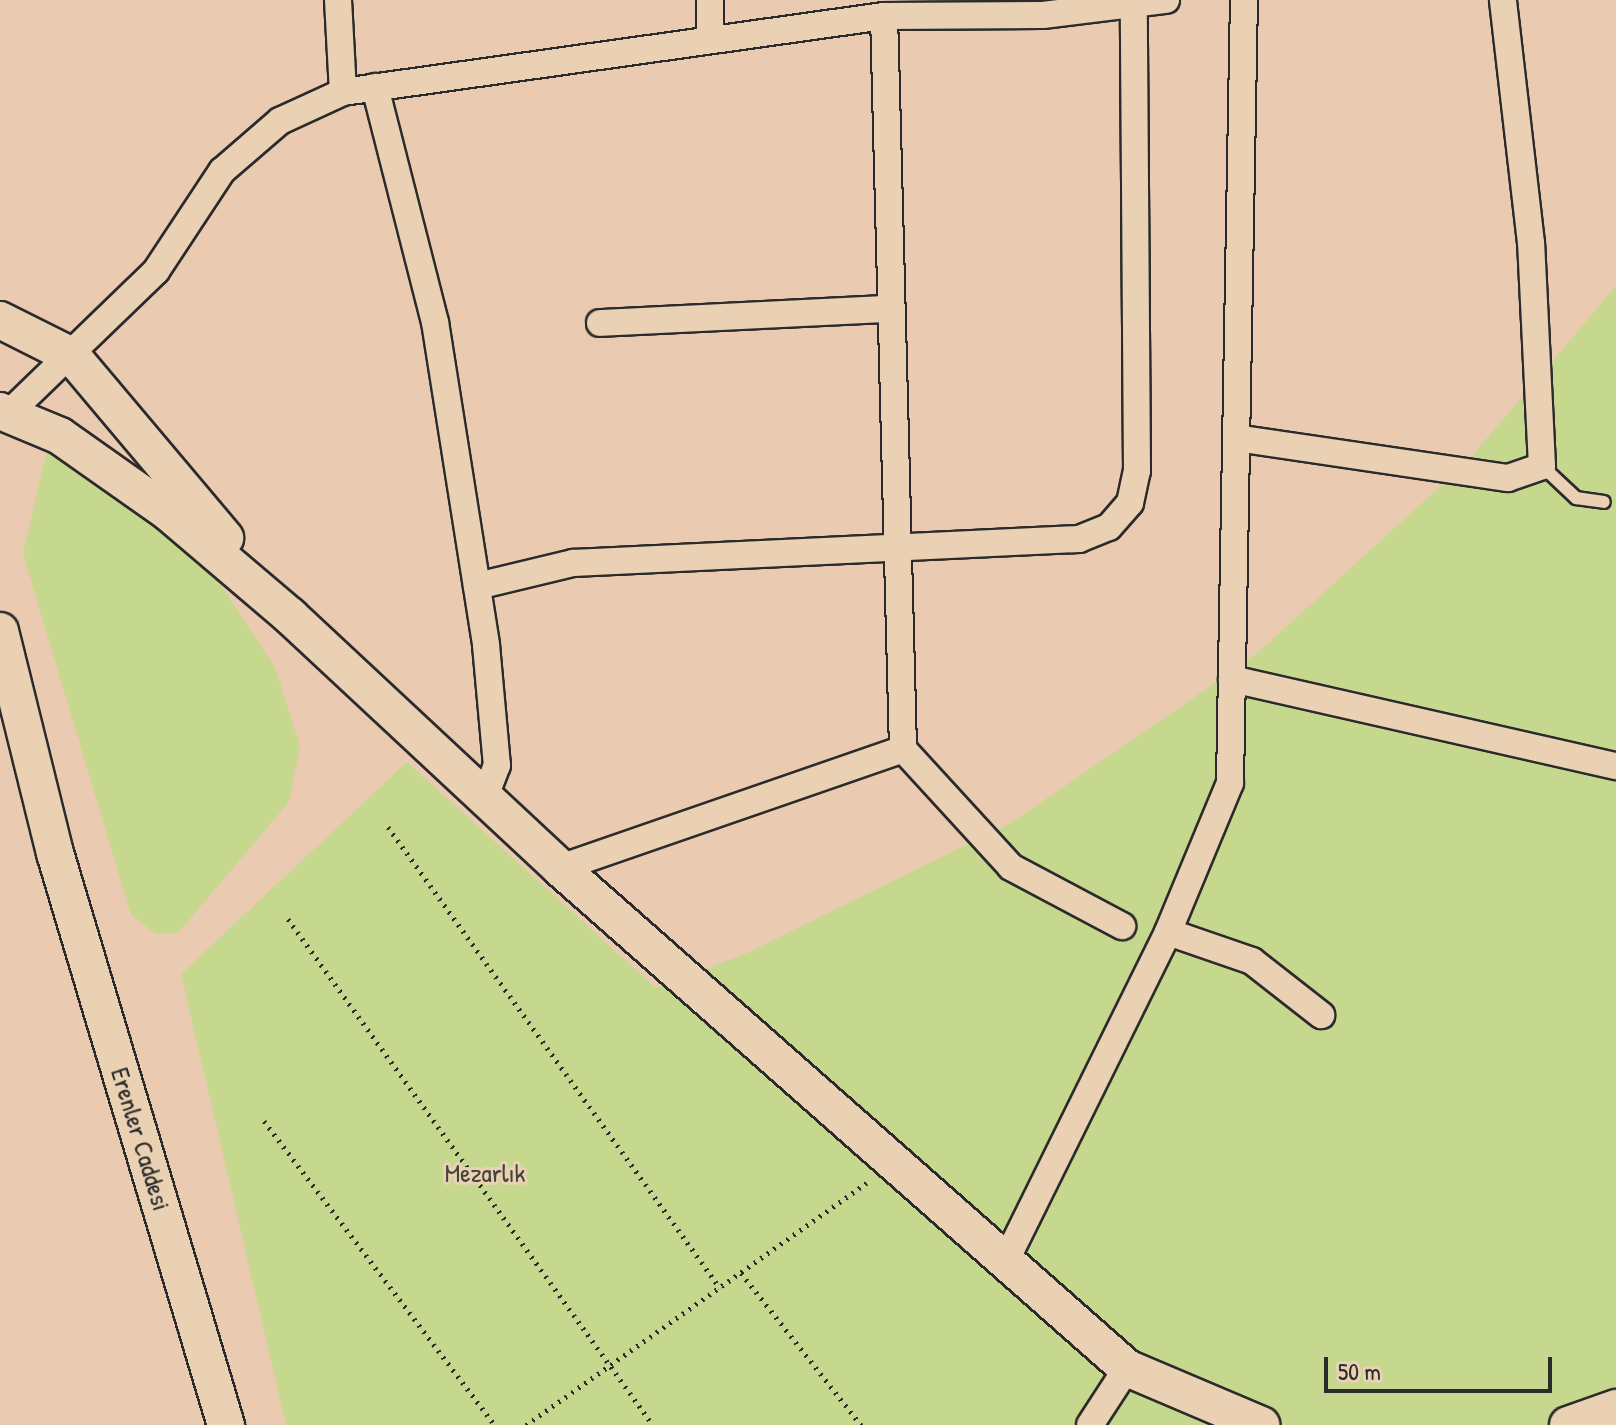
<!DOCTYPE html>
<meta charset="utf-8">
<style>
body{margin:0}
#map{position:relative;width:1616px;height:1425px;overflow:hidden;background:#eacab1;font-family:"Patrick Hand",sans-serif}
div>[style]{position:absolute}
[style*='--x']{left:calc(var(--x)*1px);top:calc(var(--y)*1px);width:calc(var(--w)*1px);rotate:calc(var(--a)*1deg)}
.green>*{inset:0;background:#c6d88d}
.path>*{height:5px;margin-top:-2.5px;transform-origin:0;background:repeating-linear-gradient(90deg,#2b2b2b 0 2px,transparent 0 8px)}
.roads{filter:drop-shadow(2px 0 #2b2b2b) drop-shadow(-2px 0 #2b2b2b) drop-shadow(0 2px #2b2b2b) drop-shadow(0 -2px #2b2b2b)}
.lane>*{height:12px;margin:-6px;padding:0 6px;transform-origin:6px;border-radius:6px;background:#ebd1b3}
.street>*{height:26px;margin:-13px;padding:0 13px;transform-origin:13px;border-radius:13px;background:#ebd1b3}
.secondary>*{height:36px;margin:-18px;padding:0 18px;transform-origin:18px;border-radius:18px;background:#ebd1b3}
span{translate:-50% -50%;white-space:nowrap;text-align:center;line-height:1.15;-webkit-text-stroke:6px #ebd1b3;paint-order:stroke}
.street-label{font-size:26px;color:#2b2b2b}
.park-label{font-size:26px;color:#42453a}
.scale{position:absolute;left:1324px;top:1357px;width:228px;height:36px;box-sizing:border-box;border:4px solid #2b2b2b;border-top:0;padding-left:10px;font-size:24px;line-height:28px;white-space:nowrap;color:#2b2b2b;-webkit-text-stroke:6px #ebd1b3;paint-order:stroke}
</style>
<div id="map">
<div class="green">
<i style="clip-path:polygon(1616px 286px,1616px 1425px,286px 1425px,181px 974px,407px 762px,656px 988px,747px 953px,1011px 823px,1253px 657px,1466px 463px)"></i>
<i style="clip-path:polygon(47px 450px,142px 510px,213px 573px,275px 667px,300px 746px,289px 802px,178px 933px,156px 934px,131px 915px,23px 554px)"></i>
</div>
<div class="path">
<i style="--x:388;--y:827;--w:568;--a:54.24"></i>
<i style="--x:288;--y:919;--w:624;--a:54.2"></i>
<i style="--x:264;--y:1121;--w:382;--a:52.8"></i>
<i style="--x:741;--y:1273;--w:194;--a:51.7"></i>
<i style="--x:526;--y:1425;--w:418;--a:-35.4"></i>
</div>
<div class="roads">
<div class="lane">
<i style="--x:1542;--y:466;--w:47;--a:43.3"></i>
<i style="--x:1576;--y:498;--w:28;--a:8"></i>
</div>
<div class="street">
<i style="--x:338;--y:0;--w:92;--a:86.9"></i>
<i style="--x:710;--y:39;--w:39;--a:-90"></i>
<i style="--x:375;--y:87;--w:243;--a:75.7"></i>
<i style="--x:435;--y:322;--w:327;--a:81"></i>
<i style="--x:486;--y:645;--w:121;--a:84.8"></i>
<i style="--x:497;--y:765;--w:34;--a:111"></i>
<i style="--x:600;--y:323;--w:287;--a:-2.8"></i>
<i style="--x:8;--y:414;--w:206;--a:-44"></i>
<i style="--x:156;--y:271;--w:120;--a:-56.6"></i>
<i style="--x:222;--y:171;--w:77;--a:-40.8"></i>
<i style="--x:280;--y:121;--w:69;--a:-24.7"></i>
<i style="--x:343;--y:92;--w:546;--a:-8"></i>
<i style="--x:884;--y:16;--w:159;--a:-0.4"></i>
<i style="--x:1043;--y:15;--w:124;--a:-7"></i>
<i style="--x:1236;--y:438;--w:275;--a:8.4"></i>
<i style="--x:1508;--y:478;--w:36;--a:-19"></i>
<i style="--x:1542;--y:466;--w:223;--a:-92.8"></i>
<i style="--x:1531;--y:243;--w:245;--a:-96.6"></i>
<i style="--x:477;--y:586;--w:99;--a:-13.5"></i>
<i style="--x:573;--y:563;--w:507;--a:-2.72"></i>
<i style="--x:1079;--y:539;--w:32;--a:-22"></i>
<i style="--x:1109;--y:527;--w:32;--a:-49"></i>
<i style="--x:1130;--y:503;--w:33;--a:-78"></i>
<i style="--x:1137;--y:471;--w:467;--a:-90.4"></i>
<i style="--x:1232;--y:679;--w:394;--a:12.8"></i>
<i style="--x:903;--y:749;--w:160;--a:47.5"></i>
<i style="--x:1011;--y:867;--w:126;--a:28"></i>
<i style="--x:560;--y:868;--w:363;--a:-19.1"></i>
<i style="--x:903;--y:749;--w:733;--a:-91.48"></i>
<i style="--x:1168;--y:932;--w:89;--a:19"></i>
<i style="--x:1252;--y:961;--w:88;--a:38"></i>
<i style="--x:1005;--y:1262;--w:368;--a:-63.7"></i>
<i style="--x:1168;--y:932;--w:161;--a:-67.4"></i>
<i style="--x:1230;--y:783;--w:783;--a:-88.98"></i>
<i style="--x:1090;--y:1425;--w:68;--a:-57"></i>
</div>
<div class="secondary">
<i style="--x:0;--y:320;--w:80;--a:26.6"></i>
<i style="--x:72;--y:356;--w:238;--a:49.9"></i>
<i style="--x:0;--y:411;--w:65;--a:22.6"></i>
<i style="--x:60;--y:436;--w:133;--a:35.2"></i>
<i style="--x:169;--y:513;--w:159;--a:40.4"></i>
<i style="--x:290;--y:616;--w:369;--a:43"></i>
<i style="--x:560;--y:868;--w:756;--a:41.41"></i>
<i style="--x:1127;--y:1368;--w:146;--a:23"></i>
<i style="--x:0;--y:631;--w:229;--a:76.1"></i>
<i style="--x:55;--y:853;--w:597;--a:73.36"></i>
<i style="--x:1568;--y:1425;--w:51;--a:-19.5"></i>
</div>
</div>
<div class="street-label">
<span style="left:141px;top:1139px;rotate:73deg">Erenler Caddesi</span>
</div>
<div class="park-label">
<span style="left:485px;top:1173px">Mezarlık</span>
</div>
<div class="scale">50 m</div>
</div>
